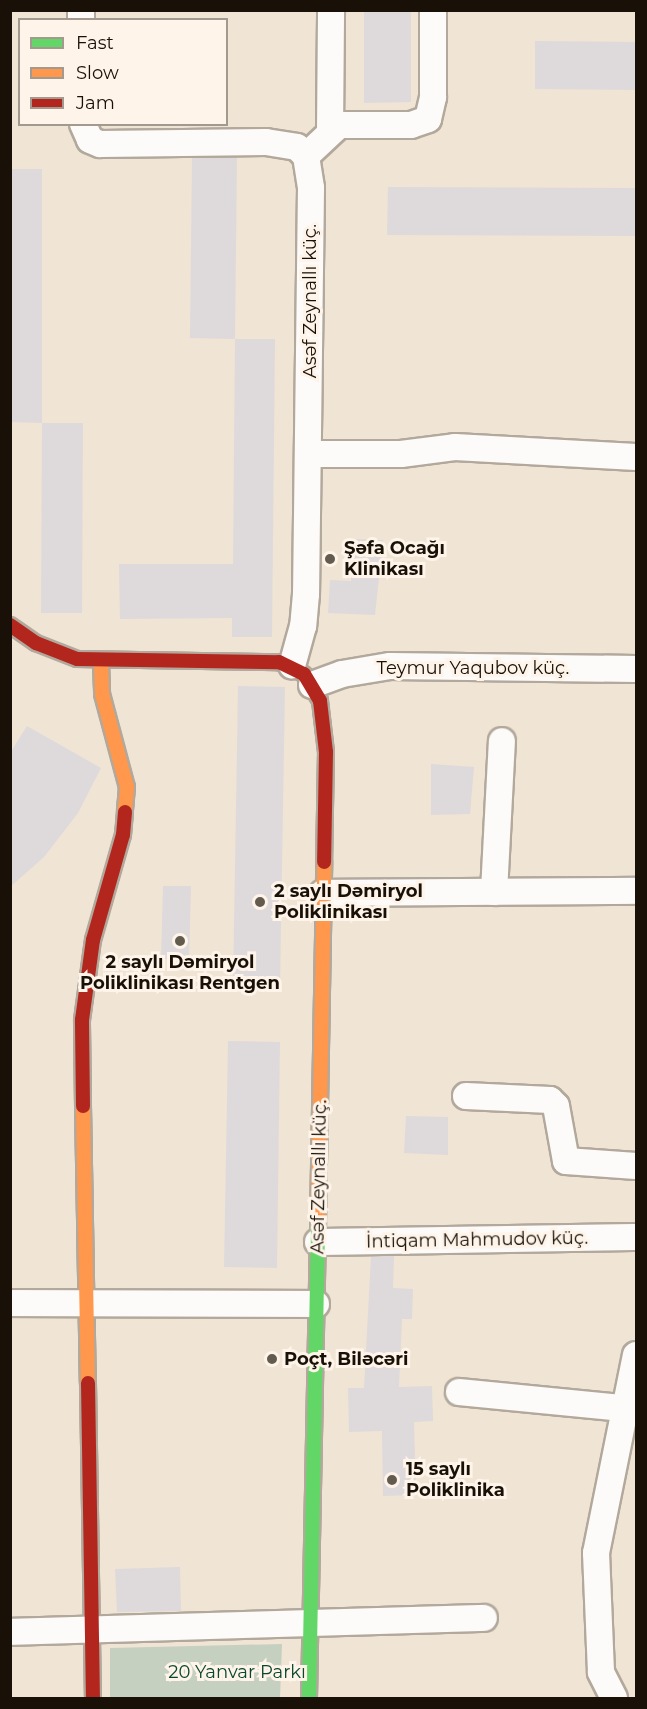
<!DOCTYPE html>
<meta charset="utf-8">
<style>
body{margin:0}
#map{position:relative;width:647px;height:1709px;overflow:hidden;background:#f0e4d4;font-family:Montserrat,sans-serif}
div>[style]{position:absolute}
[style*='--x']{left:calc(var(--x)*1px);top:calc(var(--y)*1px);width:calc(var(--w)*1px);rotate:calc(var(--a)*1deg)}
.green>*{inset:0;background:#c6d0c0}
.building>*{inset:0;background:#ded9db}
.roads{filter:drop-shadow(2px 0 #b2a99c) drop-shadow(-2px 0 #b2a99c) drop-shadow(0 2px #b2a99c) drop-shadow(0 -2px #b2a99c)}
.street>*{height:26px;margin:-13px;padding:0 13px;transform-origin:13px;border-radius:13px;background:#fdfbf9}
.fast>*{height:14px;margin:-7px;padding:0 7px;transform-origin:7px;border-radius:7px;background:#63d668}
.slow>*{height:14px;margin:-7px;padding:0 7px;transform-origin:7px;border-radius:7px;background:#ff974d}
.jam>*{height:14px;margin:-7px;padding:0 7px;transform-origin:7px;border-radius:7px;background:#b3261e}
.dots>*{width:16px;height:16px;translate:-50% -50%;box-sizing:border-box;border:3px solid #fef4e9;border-radius:50%}
span{translate:-50% -50%;white-space:nowrap;text-align:center;line-height:1.15;-webkit-text-stroke:6px #fef4e9;paint-order:stroke}
.street-label{font-size:18px;color:#191107}
.poi-label{font-size:18px;color:#191107;font-weight:700}
.left{translate:0 -50%;text-align:left}
.park-label{font-size:18px;color:#09472e}
.frame{position:absolute;inset:0;border:12px solid #191107;pointer-events:none}
.legend{position:absolute;left:18px;top:18px;width:210px;height:108px;box-sizing:border-box;background:#fef4e9;border:2px solid #a2998f;margin:0;padding:8px 10px;list-style:none;font-size:18px;color:#191107}
.legend li{display:flex;align-items:center;gap:12px;height:30px}
.legend b{width:30px;border:2px solid #a2998f}
</style>
<div id="map">
<div class="green">
<i style="clip-path:polygon(282px 1644px,280px 1698px,110px 1698px,110px 1648px)"></i>
</div>
<div class="building">
<i style="clip-path:polygon(364px 10px,411px 10px,411px 102px,364px 103px)"></i>
<i style="clip-path:polygon(535px 41px,636px 42px,636px 90px,535px 89px)"></i>
<i style="clip-path:polygon(237px 157px,235px 339px,190px 338px,192px 158px)"></i>
<i style="clip-path:polygon(10px 169px,42px 169px,42px 423px,10px 422px)"></i>
<i style="clip-path:polygon(388px 187px,636px 188px,636px 236px,387px 235px)"></i>
<i style="clip-path:polygon(235px 339px,275px 339px,272px 637px,232px 637px,232px 618px,120px 619px,119px 564px,233px 564px)"></i>
<i style="clip-path:polygon(42px 423px,83px 423px,82px 613px,41px 613px)"></i>
<i style="clip-path:polygon(353px 539px,383px 540px,375px 615px,328px 613px,330px 580px,351px 581px)"></i>
<i style="clip-path:polygon(238px 686px,285px 687px,280px 988px,233px 987px)"></i>
<i style="clip-path:polygon(27px 726px,101px 768px,78px 813px,44px 857px,10px 887px,10px 753px)"></i>
<i style="clip-path:polygon(431px 764px,474px 767px,470px 814px,431px 815px)"></i>
<i style="clip-path:polygon(163px 886px,191px 886px,189px 960px,161px 959px)"></i>
<i style="clip-path:polygon(228px 1041px,280px 1042px,277px 1268px,224px 1267px)"></i>
<i style="clip-path:polygon(406px 1116px,448px 1117px,448px 1155px,404px 1153px)"></i>
<i style="clip-path:polygon(371px 1256px,394px 1256px,393px 1288px,413px 1289px,412px 1319px,402px 1319px,399px 1387px,432px 1386px,433px 1421px,414px 1422px,416px 1495px,383px 1496px,382px 1431px,349px 1432px,348px 1388px,364px 1388px)"></i>
<i style="clip-path:polygon(180px 1567px,181px 1611px,117px 1612px,115px 1569px)"></i>
</div>
<div class="roads">
<div class="street">
<i style="--x:81;--y:20;--w:10;--a:-90"></i>
<i style="--x:83;--y:124;--w:17;--a:66"></i>
<i style="--x:90;--y:140;--w:11;--a:22"></i>
<i style="--x:100;--y:144;--w:166;--a:-0.7"></i>
<i style="--x:266;--y:142;--w:31;--a:9"></i>
<i style="--x:297;--y:147;--w:13;--a:45"></i>
<i style="--x:306;--y:156;--w:32;--a:81"></i>
<i style="--x:311;--y:188;--w:406;--a:90.7"></i>
<i style="--x:306;--y:594;--w:32;--a:95"></i>
<i style="--x:303;--y:626;--w:41;--a:105.4"></i>
<i style="--x:330;--y:131;--w:121;--a:-89.5"></i>
<i style="--x:306;--y:156;--w:45;--a:-43.2"></i>
<i style="--x:339;--y:125;--w:72;--a:0"></i>
<i style="--x:411;--y:125;--w:18;--a:-19"></i>
<i style="--x:428;--y:119;--w:23;--a:-77"></i>
<i style="--x:433;--y:97;--w:87;--a:-90"></i>
<i style="--x:309;--y:454;--w:92;--a:0"></i>
<i style="--x:401;--y:454;--w:54;--a:-7.4"></i>
<i style="--x:455;--y:447;--w:181;--a:3.2"></i>
<i style="--x:312;--y:685;--w:32;--a:-20"></i>
<i style="--x:342;--y:674;--w:49;--a:-9.5"></i>
<i style="--x:390;--y:666;--w:246;--a:0.7"></i>
<i style="--x:494;--y:892;--w:151;--a:-87"></i>
<i style="--x:323;--y:893;--w:313;--a:-0.4"></i>
<i style="--x:466;--y:1096;--w:84;--a:2.7"></i>
<i style="--x:550;--y:1100;--w:8;--a:45"></i>
<i style="--x:556;--y:1106;--w:56;--a:79.7"></i>
<i style="--x:566;--y:1161;--w:70;--a:4.1"></i>
<i style="--x:318;--y:1242;--w:318;--a:-0.9"></i>
<i style="--x:10;--y:1303;--w:306;--a:0.2"></i>
<i style="--x:459;--y:1392;--w:165;--a:5.6"></i>
<i style="--x:10;--y:1632;--w:474;--a:-1.7"></i>
<i style="--x:614;--y:1698;--w:29;--a:-117"></i>
<i style="--x:601;--y:1672;--w:119;--a:-92.4"></i>
<i style="--x:596;--y:1553;--w:202;--a:-78.6"></i>
</div>
<div class="fast">
<i style="--x:309;--y:1698;--w:476;--a:-88.9"></i>
</div>
<div class="slow">
<i style="--x:101;--y:662;--w:32;--a:88"></i>
<i style="--x:102;--y:694;--w:96;--a:75"></i>
<i style="--x:127;--y:787;--w:25;--a:95"></i>
<i style="--x:83;--y:1106;--w:277;--a:89"></i>
<i style="--x:318;--y:1222;--w:360;--a:-89"></i>
</div>
<div class="jam">
<i style="--x:10;--y:625;--w:32;--a:35"></i>
<i style="--x:36;--y:643;--w:44;--a:21.3"></i>
<i style="--x:77;--y:659;--w:202;--a:0.9"></i>
<i style="--x:279;--y:662;--w:28;--a:26"></i>
<i style="--x:304;--y:674;--w:31;--a:59"></i>
<i style="--x:320;--y:701;--w:51;--a:83.3"></i>
<i style="--x:326;--y:752;--w:110;--a:91"></i>
<i style="--x:83;--y:1106;--w:86;--a:-90.7"></i>
<i style="--x:82;--y:1020;--w:81;--a:-82.2"></i>
<i style="--x:93;--y:940;--w:109;--a:-74.1"></i>
<i style="--x:123;--y:835;--w:23;--a:-85"></i>
<i style="--x:88;--y:1383;--w:315;--a:89.1"></i>
</div>
</div>
<div class="dots">
<i style="left:330px;top:559px;background:#645b4f"></i>
<i style="left:260px;top:902px;background:#645b4f"></i>
<i style="left:180px;top:941px;background:#645b4f"></i>
<i style="left:272px;top:1359px;background:#645b4f"></i>
<i style="left:392px;top:1480px;background:#645b4f"></i>
</div>
<div class="street-label">
<span style="left:310px;top:301px;rotate:-90deg">Asəf Zeynallı küç.</span>
<span style="left:473px;top:668px">Teymur Yaqubov küç.</span>
<span style="left:319px;top:1177px;rotate:-89deg">Asəf Zeynallı küç.</span>
<span style="left:477px;top:1240px;rotate:-1deg">İntiqam Mahmudov küç.</span>
</div>
<div class="poi-label">
<span class="left" style="left:344px;top:559px">Şəfa Ocağı<br>Klinikası</span>
<span class="left" style="left:274px;top:902px">2 saylı Dəmiryol<br>Poliklinikası</span>
<span style="left:180px;top:973px">2 saylı Dəmiryol<br>Poliklinikası Rentgen</span>
<span class="left" style="left:284px;top:1359px">Poçt, Biləcəri</span>
<span class="left" style="left:406px;top:1480px">15 saylı<br>Poliklinika</span>
</div>
<div class="park-label">
<span style="left:237px;top:1672px">20 Yanvar Parkı</span>
</div>
<div class="frame"></div>
<ul class="legend">
<li><b style="height:8px;background:#63d668"></b>Fast</li>
<li><b style="height:8px;background:#ff974d"></b>Slow</li>
<li><b style="height:8px;background:#b3261e"></b>Jam</li>
</ul>
</div>
